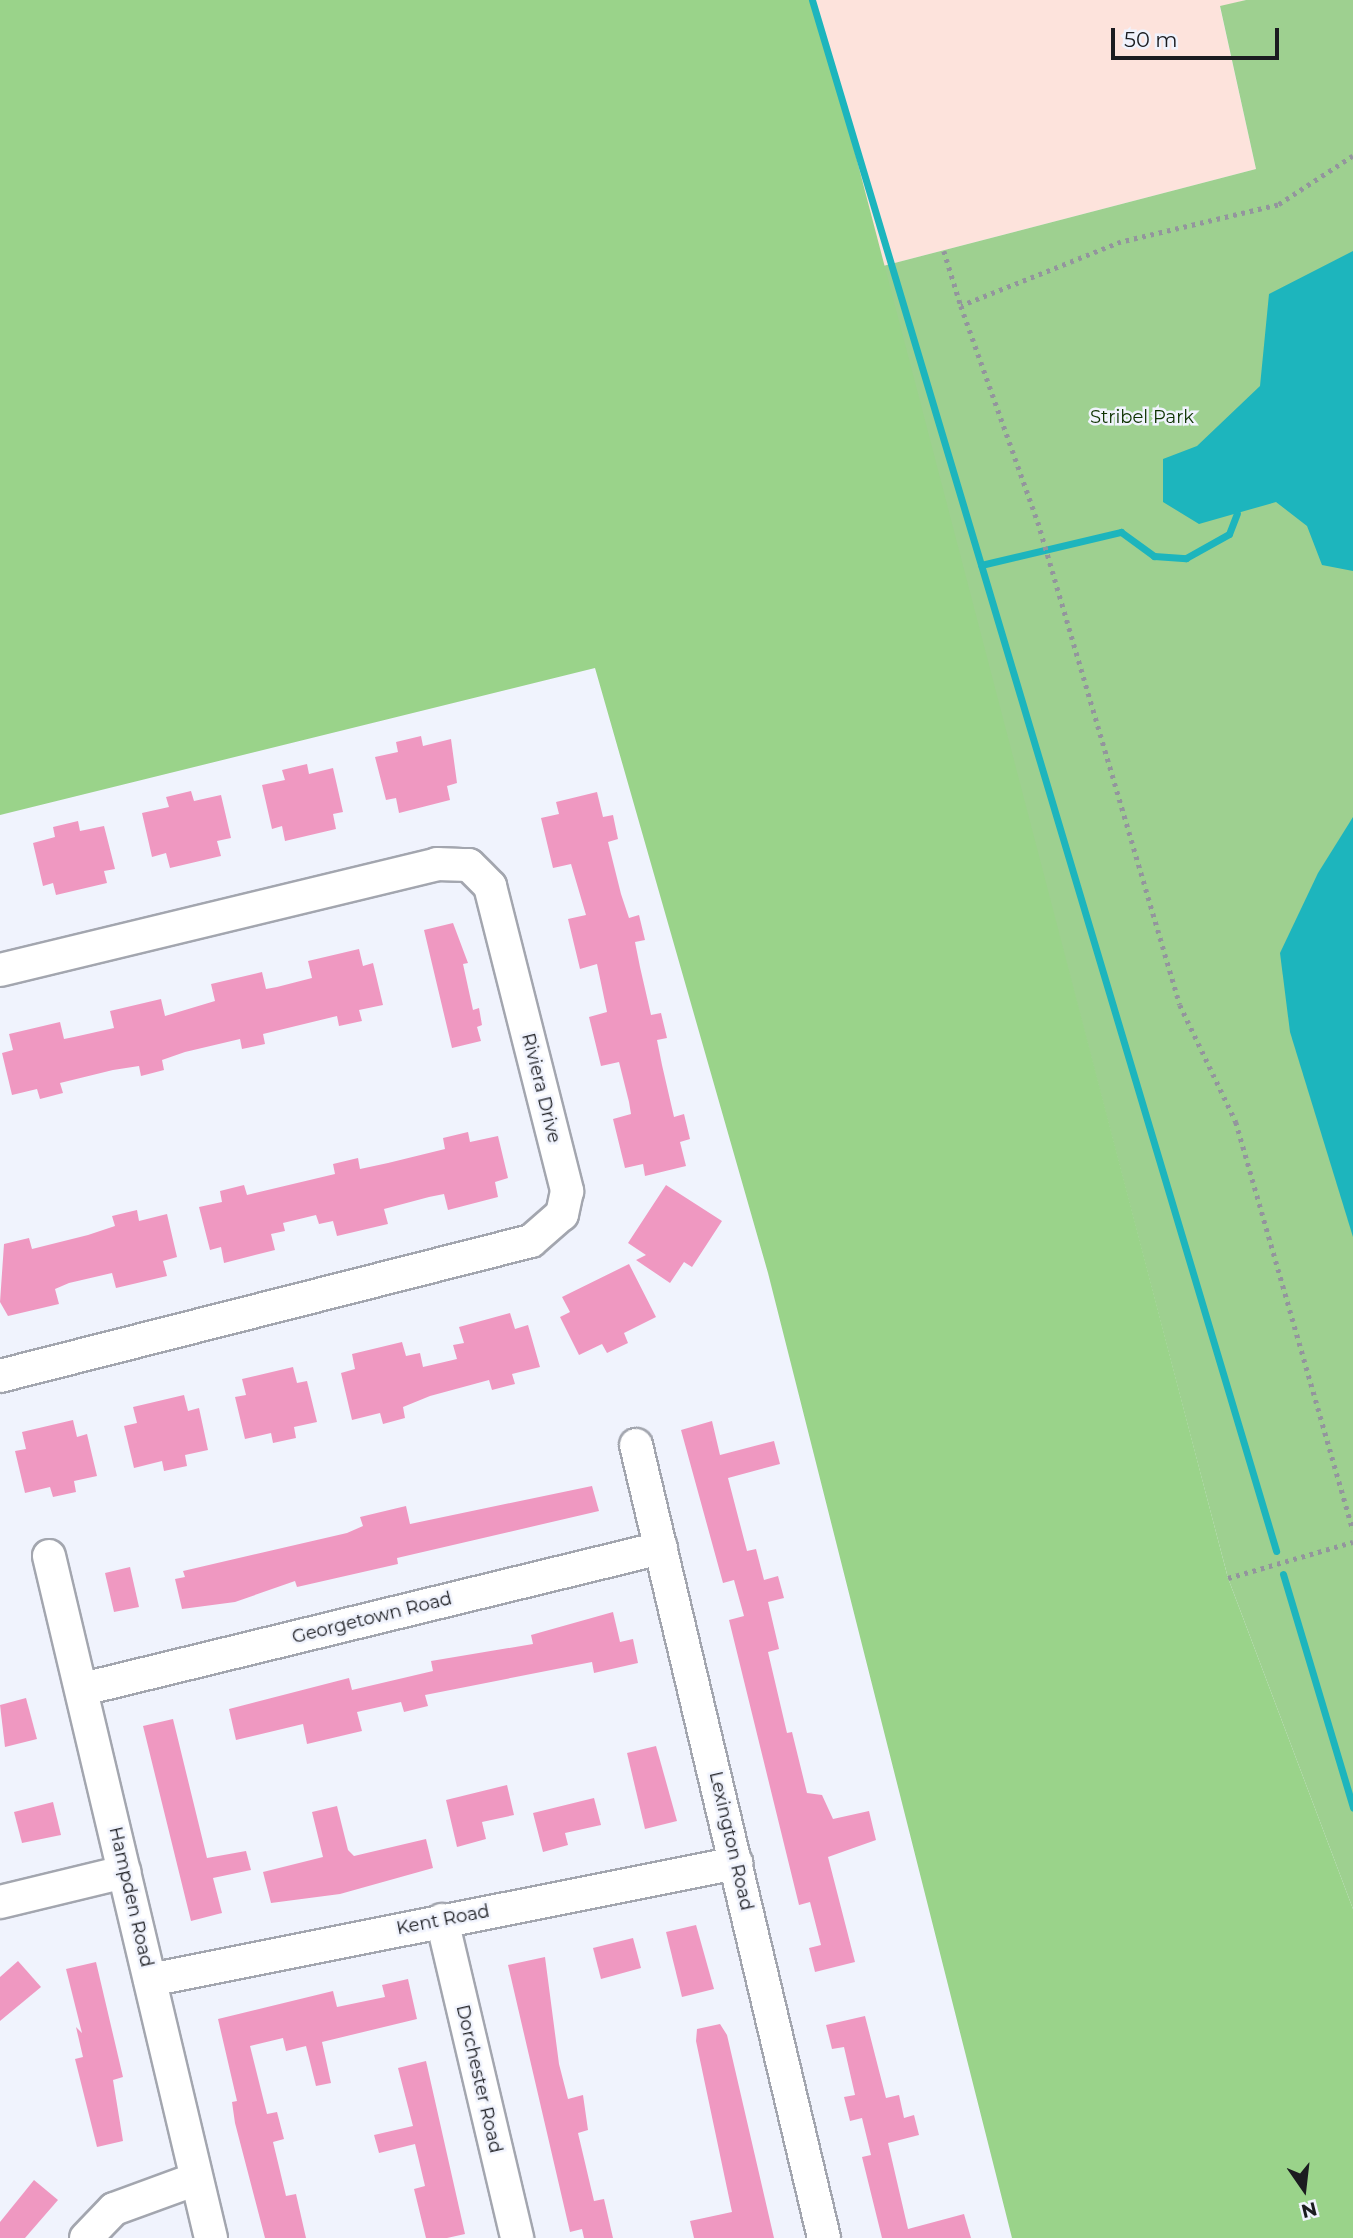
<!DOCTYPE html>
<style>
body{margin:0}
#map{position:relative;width:1353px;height:2238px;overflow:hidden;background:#f0f3fd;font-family:Montserrat,sans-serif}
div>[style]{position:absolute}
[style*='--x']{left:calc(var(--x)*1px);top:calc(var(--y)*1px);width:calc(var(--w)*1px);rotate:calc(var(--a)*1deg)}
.industrial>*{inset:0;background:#fde3dc}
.green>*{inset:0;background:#9ed090}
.forest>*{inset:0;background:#9ad38a}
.water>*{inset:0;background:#1db5bd}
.stream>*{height:7px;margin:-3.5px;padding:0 3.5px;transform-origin:3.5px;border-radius:3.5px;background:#1db5bd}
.building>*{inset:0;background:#ef98c1}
.path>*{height:4.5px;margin-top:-2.25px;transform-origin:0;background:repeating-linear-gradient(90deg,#93959d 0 3.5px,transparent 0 8.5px)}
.roads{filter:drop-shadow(2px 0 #a3a6af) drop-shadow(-2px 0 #a3a6af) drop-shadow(0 2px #a3a6af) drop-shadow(0 -2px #a3a6af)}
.minor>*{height:32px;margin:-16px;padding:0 16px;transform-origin:16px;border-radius:16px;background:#fff}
span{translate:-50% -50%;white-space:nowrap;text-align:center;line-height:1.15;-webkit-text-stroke:5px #f0f3fd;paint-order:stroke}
.park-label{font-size:18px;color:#0d3201}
.street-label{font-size:18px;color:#1b1c20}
.north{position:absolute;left:1269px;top:2154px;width:70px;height:70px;-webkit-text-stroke:5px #f0f3fd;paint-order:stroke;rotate:166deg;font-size:19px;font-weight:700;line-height:28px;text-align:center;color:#1b1c20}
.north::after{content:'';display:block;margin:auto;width:24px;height:32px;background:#1b1c20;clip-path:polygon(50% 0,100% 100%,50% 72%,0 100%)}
.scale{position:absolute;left:1111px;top:28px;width:168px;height:32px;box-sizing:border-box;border:4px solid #1b1c20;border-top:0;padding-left:9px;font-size:21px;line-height:24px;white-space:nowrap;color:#1b1c20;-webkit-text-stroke:5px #f0f3fd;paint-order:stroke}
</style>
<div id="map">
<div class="industrial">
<i style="clip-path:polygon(815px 0,1246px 0,1220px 7px,1256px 169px,883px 266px)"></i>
</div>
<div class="green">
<i style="clip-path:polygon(1246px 0,1353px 0,1353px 1909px,1228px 1578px,883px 266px,1256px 169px,1220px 6px)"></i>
</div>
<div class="forest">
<i style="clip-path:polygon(0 0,815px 0,1228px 1578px,1353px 1909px,1353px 2238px,1012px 2238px,768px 1273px,595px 668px,0 815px)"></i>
</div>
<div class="water">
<i style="clip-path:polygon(1353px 251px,1353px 571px,1322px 565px,1307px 526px,1276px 502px,1199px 524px,1163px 502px,1163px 459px,1197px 446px,1260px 386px,1269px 294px)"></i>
<i style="clip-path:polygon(1353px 817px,1353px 1237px,1290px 1032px,1280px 953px,1318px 873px)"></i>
</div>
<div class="stream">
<i style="--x:812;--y:0;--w:1619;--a:73.34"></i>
<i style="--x:981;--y:565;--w:144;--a:-13.3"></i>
<i style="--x:1121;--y:532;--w:41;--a:36"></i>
<i style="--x:1154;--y:556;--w:32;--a:4"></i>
<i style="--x:1186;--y:558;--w:49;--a:-29.2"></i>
<i style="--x:1229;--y:534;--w:22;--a:-69"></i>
<i style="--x:1283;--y:1574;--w:244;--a:73.3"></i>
</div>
<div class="building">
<i style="clip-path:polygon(421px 736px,423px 746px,451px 739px,457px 783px,447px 786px,450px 800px,399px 813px,396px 798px,386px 800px,375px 757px,398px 752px,396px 742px)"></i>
<i style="clip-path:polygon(307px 764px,309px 774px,333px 768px,343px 812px,333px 814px,336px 829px,285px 841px,282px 826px,272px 829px,262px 785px,285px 780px,282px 770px)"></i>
<i style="clip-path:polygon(191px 791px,194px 801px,221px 795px,231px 838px,217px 841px,221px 856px,170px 868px,166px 853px,152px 857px,142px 813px,169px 807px,166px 797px)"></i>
<i style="clip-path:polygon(597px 792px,603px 817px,613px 815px,618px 839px,608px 842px,621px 894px,629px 918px,639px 915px,645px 940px,635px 942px,640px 967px,651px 1015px,661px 1013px,667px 1038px,657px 1040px,662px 1065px,674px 1117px,684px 1114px,690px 1139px,680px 1142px,686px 1166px,645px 1176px,643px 1164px,625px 1168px,613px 1119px,631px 1114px,629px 1102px,619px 1062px,601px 1066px,589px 1017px,607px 1012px,597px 964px,580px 969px,568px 919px,586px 915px,571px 864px,553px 868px,541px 818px,559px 814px,556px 802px)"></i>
<i style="clip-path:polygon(78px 821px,80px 831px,104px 826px,115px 869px,104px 871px,107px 883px,56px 895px,53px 883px,43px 886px,33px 843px,55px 837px,53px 827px)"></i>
<i style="clip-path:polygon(453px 923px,468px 963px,463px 964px,473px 1010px,479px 1008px,482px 1025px,477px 1027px,481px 1041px,452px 1048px,424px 930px)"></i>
<i style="clip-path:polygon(359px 949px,363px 966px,373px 963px,383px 1005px,359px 1010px,362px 1021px,339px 1026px,337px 1016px,263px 1034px,265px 1044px,242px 1049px,240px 1039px,185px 1052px,162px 1060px,164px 1070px,141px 1076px,139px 1066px,113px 1070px,60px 1083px,63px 1093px,40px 1099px,37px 1089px,12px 1095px,2px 1053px,13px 1050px,9px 1034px,60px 1022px,64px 1039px,74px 1037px,114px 1028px,110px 1011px,161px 999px,165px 1016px,215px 1001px,211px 984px,262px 972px,266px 989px,277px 987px,312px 978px,308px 961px)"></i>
<i style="clip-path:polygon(468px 1132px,470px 1142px,498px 1136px,508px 1178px,495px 1182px,498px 1197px,448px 1210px,444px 1194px,429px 1197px,384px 1209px,388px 1224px,337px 1236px,333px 1221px,319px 1224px,316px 1215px,283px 1223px,285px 1231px,271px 1234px,275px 1250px,224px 1263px,221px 1247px,210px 1250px,199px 1207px,222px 1202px,220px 1191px,244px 1185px,247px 1195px,335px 1174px,333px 1164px,358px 1158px,360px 1169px,388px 1163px,445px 1149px,443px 1138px)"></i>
<i style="clip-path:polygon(666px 1185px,722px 1221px,692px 1267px,684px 1262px,670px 1283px,636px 1260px,646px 1255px,628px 1243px)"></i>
<i style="clip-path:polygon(137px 1210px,139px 1221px,167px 1214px,177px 1257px,163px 1261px,167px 1276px,116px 1288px,112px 1273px,69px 1283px,55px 1289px,59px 1304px,8px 1316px,0 1302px,4px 1244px,29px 1238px,32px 1249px,88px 1235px,115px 1226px,112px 1216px)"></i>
<i style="clip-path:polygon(629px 1264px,656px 1317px,624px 1333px,628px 1343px,607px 1353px,602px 1344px,579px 1355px,560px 1317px,570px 1312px,562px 1297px)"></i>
<i style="clip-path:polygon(510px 1313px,515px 1329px,528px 1325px,540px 1367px,512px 1374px,515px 1384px,492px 1390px,489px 1380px,430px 1396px,403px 1407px,405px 1418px,383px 1424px,380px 1413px,352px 1420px,341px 1373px,355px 1369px,352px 1354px,402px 1342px,406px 1356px,420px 1353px,423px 1367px,457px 1359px,453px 1345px,464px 1343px,459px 1327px)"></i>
<i style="clip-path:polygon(293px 1367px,297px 1383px,307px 1381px,317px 1422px,294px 1427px,296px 1438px,273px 1443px,271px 1433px,245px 1439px,235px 1397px,246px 1395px,242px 1379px)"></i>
<i style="clip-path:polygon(184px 1395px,188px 1411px,199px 1408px,208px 1450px,185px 1455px,187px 1466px,164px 1471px,162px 1461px,134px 1468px,124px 1426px,137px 1423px,133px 1407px)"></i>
<i style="clip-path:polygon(73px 1420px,77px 1437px,87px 1434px,97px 1476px,74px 1481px,76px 1492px,53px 1497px,50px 1487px,25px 1493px,15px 1451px,26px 1449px,22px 1432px)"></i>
<i style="clip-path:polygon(712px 1421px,720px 1455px,774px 1441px,780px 1464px,728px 1478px,747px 1551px,756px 1549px,764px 1580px,778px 1576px,784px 1598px,768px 1602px,779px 1649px,768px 1652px,787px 1733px,792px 1732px,807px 1793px,822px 1795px,833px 1819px,869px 1811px,876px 1840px,828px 1857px,855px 1962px,815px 1972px,809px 1948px,821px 1945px,810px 1902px,799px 1905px,729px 1620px,744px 1616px,734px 1580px,723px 1583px,681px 1430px)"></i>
<i style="clip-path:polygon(592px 1486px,599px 1511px,397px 1558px,398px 1564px,297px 1587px,295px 1581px,235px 1602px,182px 1609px,175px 1579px,185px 1577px,183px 1571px,347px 1533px,363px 1526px,360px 1517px,406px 1506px,410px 1524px)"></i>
<i style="clip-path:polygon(130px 1567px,139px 1607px,114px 1612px,105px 1573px)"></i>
<i style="clip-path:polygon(613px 1612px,620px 1642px,633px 1639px,638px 1663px,594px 1673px,592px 1662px,425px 1695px,428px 1706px,404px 1712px,401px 1702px,357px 1712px,362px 1731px,307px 1744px,303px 1724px,236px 1740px,229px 1709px,349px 1678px,352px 1690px,433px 1671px,431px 1661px,533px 1644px,531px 1635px)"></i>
<i style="clip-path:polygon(26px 1698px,37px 1739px,5px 1747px,0 1705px)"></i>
<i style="clip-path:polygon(173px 1719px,207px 1858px,246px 1851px,251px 1870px,213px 1878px,222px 1913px,191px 1921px,143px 1726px)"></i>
<i style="clip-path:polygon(656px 1746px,677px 1821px,645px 1829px,627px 1753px)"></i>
<i style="clip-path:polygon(507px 1785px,514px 1815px,482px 1822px,486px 1839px,457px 1847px,446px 1800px)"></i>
<i style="clip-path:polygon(594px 1798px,601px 1825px,565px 1833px,568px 1845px,543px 1852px,533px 1813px)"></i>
<i style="clip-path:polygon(53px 1802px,61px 1835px,22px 1843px,14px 1812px)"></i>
<i style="clip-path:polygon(337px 1806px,348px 1850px,354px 1856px,426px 1839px,433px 1868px,340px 1894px,271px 1903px,263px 1872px,323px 1857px,312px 1812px)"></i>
<i style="clip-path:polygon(696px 1925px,714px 1989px,682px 1997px,666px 1932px)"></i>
<i style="clip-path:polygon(633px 1938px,641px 1968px,601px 1979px,593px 1948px)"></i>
<i style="clip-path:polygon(545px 1957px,559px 2064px,568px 2099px,583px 2095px,588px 2130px,578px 2133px,594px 2201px,604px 2199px,613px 2238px,584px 2238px,582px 2229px,570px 2232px,508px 1965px)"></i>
<i style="clip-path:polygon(18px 1961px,41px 1987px,0 2021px,0 1977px)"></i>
<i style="clip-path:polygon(96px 1962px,123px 2077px,113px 2080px,123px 2141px,97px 2147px,75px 2059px,83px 2057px,76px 2027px,82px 2033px,66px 1969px)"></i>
<i style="clip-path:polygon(408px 1979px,417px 2019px,322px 2042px,331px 2083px,316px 2086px,306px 2046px,286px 2051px,283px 2038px,250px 2046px,267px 2114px,277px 2112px,284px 2139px,273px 2142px,286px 2196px,296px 2194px,306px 2238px,265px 2238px,235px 2123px,232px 2102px,237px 2101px,218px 2019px,333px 1991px,337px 2007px,385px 1997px,382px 1985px)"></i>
<i style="clip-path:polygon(865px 2016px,886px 2098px,899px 2095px,904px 2118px,914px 2115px,919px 2135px,888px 2143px,908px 2229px,964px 2214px,971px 2238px,882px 2238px,862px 2157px,871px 2155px,862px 2118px,850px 2121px,844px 2097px,855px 2095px,844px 2047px,832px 2049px,826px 2025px)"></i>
<i style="clip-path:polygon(720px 2024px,727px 2035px,774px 2238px,694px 2238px,690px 2221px,732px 2212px,696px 2041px,697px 2029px)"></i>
<i style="clip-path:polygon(426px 2061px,465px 2234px,447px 2238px,426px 2238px,414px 2189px,425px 2186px,415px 2144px,379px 2153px,374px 2135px,413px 2126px,398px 2068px)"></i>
<i style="clip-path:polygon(34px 2180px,58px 2200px,25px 2238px,0 2238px,0 2222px)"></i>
</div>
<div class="path">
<i style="--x:1353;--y:156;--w:90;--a:146.8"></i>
<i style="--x:1278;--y:205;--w:161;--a:166.7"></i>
<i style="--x:1121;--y:242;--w:172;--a:158.2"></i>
<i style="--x:961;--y:306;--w:229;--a:70.4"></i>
<i style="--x:1038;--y:522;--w:503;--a:73.62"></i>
<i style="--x:1180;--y:1005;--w:130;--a:64.4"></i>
<i style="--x:1236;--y:1122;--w:425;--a:74"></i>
<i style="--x:944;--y:251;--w:58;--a:72.8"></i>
<i style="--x:1228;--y:1578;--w:130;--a:-16.1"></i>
</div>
<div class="roads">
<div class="minor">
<i style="--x:0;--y:970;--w:450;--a:-13.6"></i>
<i style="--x:437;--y:864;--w:32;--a:2"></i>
<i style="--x:469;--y:865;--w:30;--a:45"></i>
<i style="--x:490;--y:886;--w:315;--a:75.8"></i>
<i style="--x:567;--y:1191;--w:24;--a:102"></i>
<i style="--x:562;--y:1214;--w:41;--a:138.9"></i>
<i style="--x:531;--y:1241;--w:548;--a:165.74"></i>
<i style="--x:636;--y:1445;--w:815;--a:76.66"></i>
<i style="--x:49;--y:1556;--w:701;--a:76.64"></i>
<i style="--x:83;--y:1689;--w:595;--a:-13.71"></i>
<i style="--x:0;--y:1902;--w:128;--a:-13.6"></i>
<i style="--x:442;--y:1920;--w:327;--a:76.7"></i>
<i style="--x:150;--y:1980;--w:598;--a:-11.29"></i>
<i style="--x:86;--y:2238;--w:40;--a:-46"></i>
<i style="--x:114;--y:2209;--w:87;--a:-20.1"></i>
</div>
</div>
<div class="park-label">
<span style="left:1142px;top:417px">Stribel Park</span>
</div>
<div class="street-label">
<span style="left:541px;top:1088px;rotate:76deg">Riviera Drive</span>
<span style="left:372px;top:1618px;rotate:-14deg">Georgetown Road</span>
<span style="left:731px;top:1841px;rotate:77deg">Lexington Road</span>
<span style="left:131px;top:1897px;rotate:77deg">Hampden Road</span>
<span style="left:443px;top:1920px;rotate:-11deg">Kent Road</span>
<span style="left:479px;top:2079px;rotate:77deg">Dorchester Road</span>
</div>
<div class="north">N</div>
<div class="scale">50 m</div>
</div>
